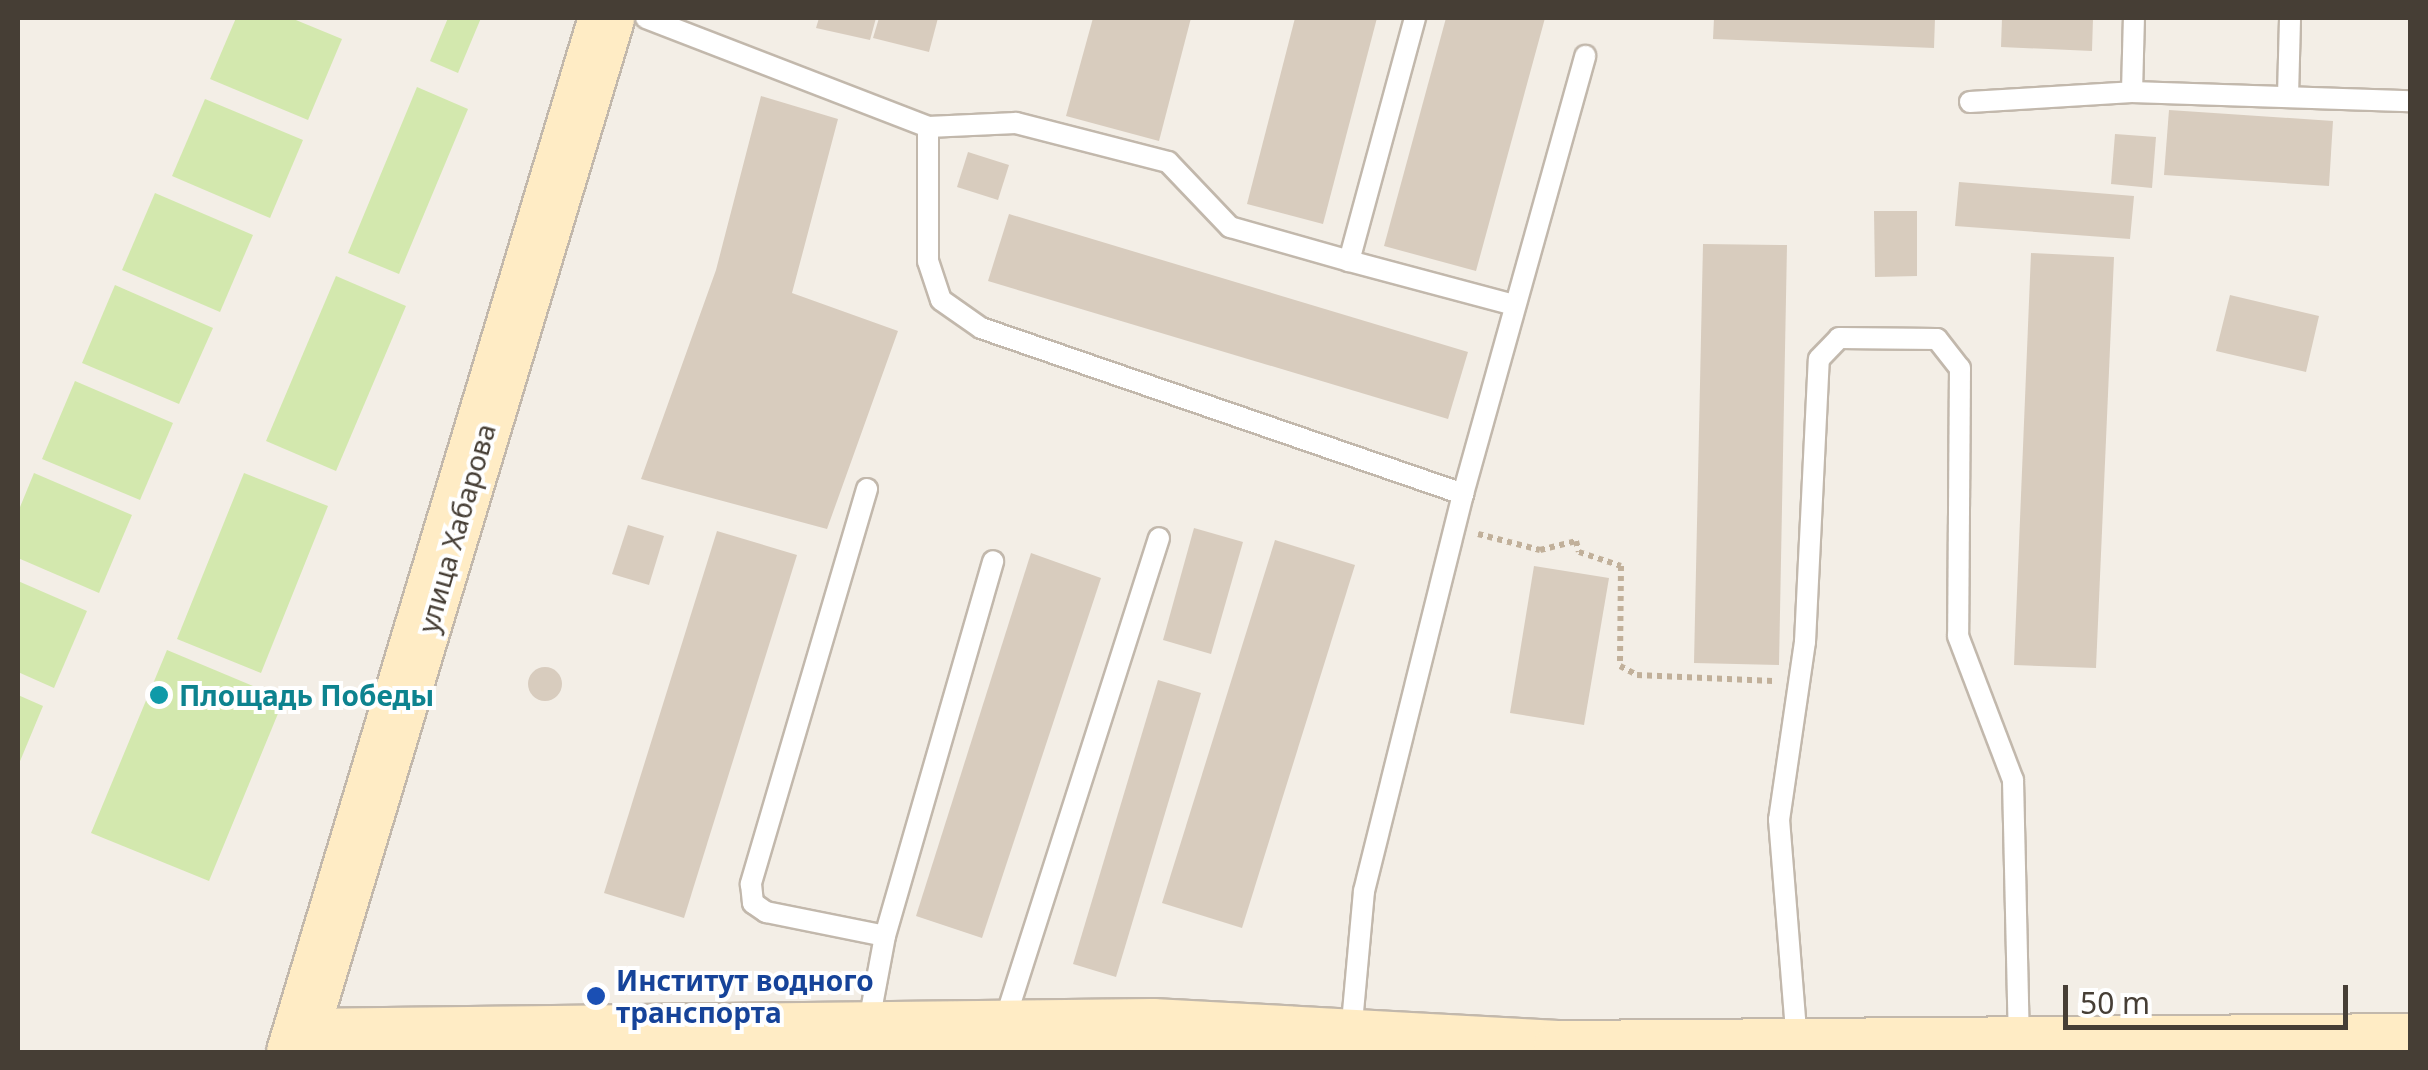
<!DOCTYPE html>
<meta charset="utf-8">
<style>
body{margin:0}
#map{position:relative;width:2428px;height:1070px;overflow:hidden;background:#f3eee6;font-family:"Noto Sans",sans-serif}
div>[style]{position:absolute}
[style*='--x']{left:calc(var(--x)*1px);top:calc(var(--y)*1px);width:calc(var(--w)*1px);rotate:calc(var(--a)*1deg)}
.green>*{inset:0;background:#d3e8ae}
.building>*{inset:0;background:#d8ccbe}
.round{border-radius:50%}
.path>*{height:6px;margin-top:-3px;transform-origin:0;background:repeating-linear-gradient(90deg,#c1b09a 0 5px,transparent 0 10px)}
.roads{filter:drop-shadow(2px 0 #c2b8ac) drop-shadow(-2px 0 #c2b8ac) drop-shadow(0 2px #c2b8ac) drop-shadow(0 -2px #c2b8ac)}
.service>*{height:20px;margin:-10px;padding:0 10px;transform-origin:10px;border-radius:10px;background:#fff}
.secondary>*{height:55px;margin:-27.5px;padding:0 27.5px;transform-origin:27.5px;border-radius:27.5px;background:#ffecc5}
.dots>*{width:28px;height:28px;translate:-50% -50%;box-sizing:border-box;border:5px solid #fff;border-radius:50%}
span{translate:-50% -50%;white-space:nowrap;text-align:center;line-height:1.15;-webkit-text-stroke:8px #fff;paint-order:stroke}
.street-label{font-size:28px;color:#463e35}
.culture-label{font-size:28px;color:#0d838f;font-weight:700}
.left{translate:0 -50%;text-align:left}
.transit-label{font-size:28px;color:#164399;font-weight:700}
.frame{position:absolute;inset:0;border:20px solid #463e35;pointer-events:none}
.scale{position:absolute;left:2063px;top:985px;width:285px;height:45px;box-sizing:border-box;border:5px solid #463e35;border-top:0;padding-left:12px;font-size:30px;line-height:35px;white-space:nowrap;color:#463e35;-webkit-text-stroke:8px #fff;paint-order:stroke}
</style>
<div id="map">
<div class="green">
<i style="clip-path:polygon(236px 18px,291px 18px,342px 39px,308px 120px,210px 79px)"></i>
<i style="clip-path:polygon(448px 18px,481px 18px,458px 73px,430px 61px)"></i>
<i style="clip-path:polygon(417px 87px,468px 109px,399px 274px,348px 253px)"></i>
<i style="clip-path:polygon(205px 99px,303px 140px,270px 218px,172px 176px)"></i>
<i style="clip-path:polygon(155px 193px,253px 235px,220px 312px,122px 270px)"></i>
<i style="clip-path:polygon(336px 276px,406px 306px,336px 471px,266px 441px)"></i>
<i style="clip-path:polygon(115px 285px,213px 328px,179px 404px,82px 363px)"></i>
<i style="clip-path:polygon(75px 381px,173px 423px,140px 500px,42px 459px)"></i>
<i style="clip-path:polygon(34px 473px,132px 515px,99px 593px,18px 558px,18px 512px)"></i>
<i style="clip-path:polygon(244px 473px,328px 506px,261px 673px,177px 639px)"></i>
<i style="clip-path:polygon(18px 581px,87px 611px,54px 688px,18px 672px)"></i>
<i style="clip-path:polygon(167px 650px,284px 699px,209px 881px,91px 833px)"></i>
<i style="clip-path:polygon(18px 695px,43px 706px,18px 766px)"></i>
</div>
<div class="building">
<i style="clip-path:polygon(819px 18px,876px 18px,870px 40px,816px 28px)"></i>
<i style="clip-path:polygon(879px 18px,938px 18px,929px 52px,873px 38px)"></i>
<i style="clip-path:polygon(1093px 18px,1191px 18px,1159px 141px,1066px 116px)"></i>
<i style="clip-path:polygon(1295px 18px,1377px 18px,1323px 224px,1247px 204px)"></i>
<i style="clip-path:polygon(1446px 18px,1545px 18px,1476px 271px,1384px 246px)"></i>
<i style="clip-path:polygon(1714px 18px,1935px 18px,1934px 48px,1713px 39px)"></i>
<i style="clip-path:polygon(2002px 18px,2093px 18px,2092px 51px,2001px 47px)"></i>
<i style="clip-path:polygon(761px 96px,838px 119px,792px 293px,898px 331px,827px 529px,641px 479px,716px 270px)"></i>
<i style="clip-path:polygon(2169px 110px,2333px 121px,2329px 186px,2164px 175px)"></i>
<i style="clip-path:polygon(2115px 134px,2156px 137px,2152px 188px,2111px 184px)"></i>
<i style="clip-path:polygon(968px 152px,1009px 165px,998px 200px,957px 187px)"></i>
<i style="clip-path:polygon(1959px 182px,2134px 196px,2130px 239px,1955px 226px)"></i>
<i style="clip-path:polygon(1874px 211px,1917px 211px,1917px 276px,1875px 277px)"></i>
<i style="clip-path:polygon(1009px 214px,1468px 352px,1448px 419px,988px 281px)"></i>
<i style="clip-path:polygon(1703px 244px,1787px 245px,1779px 665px,1694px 663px)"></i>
<i style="clip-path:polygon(2031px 253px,2114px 257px,2096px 668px,2014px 665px)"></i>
<i style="clip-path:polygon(2230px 295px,2319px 316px,2306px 372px,2216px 351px)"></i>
<i style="clip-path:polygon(628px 525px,664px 536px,649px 585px,612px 574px)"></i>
<i style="clip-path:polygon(1194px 528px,1243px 542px,1211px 654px,1163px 640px)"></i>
<i style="clip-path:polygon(717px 531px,797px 555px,684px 918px,604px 893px)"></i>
<i style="clip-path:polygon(1275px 540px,1355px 565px,1242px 928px,1162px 903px)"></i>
<i style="clip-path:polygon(1031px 553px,1101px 578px,982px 938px,916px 916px)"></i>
<i style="clip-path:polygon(1534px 566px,1609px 578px,1584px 725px,1510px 713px)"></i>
<i class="round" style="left:528px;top:667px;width:34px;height:34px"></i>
<i style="clip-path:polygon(1158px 680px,1201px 693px,1116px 977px,1073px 964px)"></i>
</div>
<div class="path">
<i style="--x:1478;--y:534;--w:64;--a:14.5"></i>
<i style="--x:1540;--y:550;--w:37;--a:-14"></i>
<i style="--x:1576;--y:541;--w:11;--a:75"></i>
<i style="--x:1579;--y:552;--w:44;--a:18.4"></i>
<i style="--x:1621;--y:566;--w:100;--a:90.6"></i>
<i style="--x:1620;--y:666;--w:19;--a:28"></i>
<i style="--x:1637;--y:675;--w:136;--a:2.5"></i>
</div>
<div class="roads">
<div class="service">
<i style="--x:646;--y:18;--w:302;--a:21.1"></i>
<i style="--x:928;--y:127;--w:134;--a:90"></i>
<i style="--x:928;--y:261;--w:41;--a:71.6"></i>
<i style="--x:941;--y:300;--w:49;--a:35"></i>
<i style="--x:981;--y:328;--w:510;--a:19"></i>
<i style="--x:1463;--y:494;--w:409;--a:104"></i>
<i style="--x:1364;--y:891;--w:144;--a:95.2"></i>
<i style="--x:1415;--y:18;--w:252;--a:105.2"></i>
<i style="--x:1349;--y:261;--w:171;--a:14.9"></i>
<i style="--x:2132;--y:92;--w:74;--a:-88.5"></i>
<i style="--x:2288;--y:96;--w:78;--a:-88.5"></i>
<i style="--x:1970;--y:102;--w:162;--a:-3.5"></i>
<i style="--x:2132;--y:92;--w:278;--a:1.9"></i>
<i style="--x:928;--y:127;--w:88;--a:-2.6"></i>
<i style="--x:1016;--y:123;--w:157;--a:14.4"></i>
<i style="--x:1168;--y:162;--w:90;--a:46.4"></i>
<i style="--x:1230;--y:227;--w:124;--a:15.9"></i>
<i style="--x:867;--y:489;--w:412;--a:106.4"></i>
<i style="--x:751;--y:884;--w:19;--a:84"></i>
<i style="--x:753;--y:903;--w:16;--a:35"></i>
<i style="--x:766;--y:912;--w:121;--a:11.4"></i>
<i style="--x:885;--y:936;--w:93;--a:100.6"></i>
<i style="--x:1463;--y:494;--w:455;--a:-74.4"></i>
<i style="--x:885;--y:936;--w:390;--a:-73.9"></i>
<i style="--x:1003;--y:1026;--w:512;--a:-72.27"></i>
<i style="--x:1797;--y:1043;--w:224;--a:-94.6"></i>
<i style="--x:1779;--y:820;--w:180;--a:-81.7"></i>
<i style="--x:1805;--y:642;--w:283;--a:-87.2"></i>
<i style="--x:1819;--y:359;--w:29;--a:-46"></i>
<i style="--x:1839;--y:338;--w:98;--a:0.6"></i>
<i style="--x:1937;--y:339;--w:37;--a:52"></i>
<i style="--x:1960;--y:368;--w:268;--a:90.4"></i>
<i style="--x:1958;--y:636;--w:154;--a:69.1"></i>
<i style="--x:2013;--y:780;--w:263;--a:88.7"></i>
</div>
<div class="secondary">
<i style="--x:300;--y:1036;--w:852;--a:-0.67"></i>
<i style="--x:1152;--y:1026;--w:410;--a:3.1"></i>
<i style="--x:1561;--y:1048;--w:849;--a:-0.47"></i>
<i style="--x:294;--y:1052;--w:1080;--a:-73.21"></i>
</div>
</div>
<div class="dots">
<i style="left:159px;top:695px;background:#0f9aa8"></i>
<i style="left:596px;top:996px;background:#1a4fb4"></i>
</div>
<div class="street-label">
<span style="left:456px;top:528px;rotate:-74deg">улица Хабарова</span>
</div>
<div class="culture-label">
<span class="left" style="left:179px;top:695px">Площадь Победы</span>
</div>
<div class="transit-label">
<span class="left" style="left:616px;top:996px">Институт водного<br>транспорта</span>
</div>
<div class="frame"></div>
<div class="scale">50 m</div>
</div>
